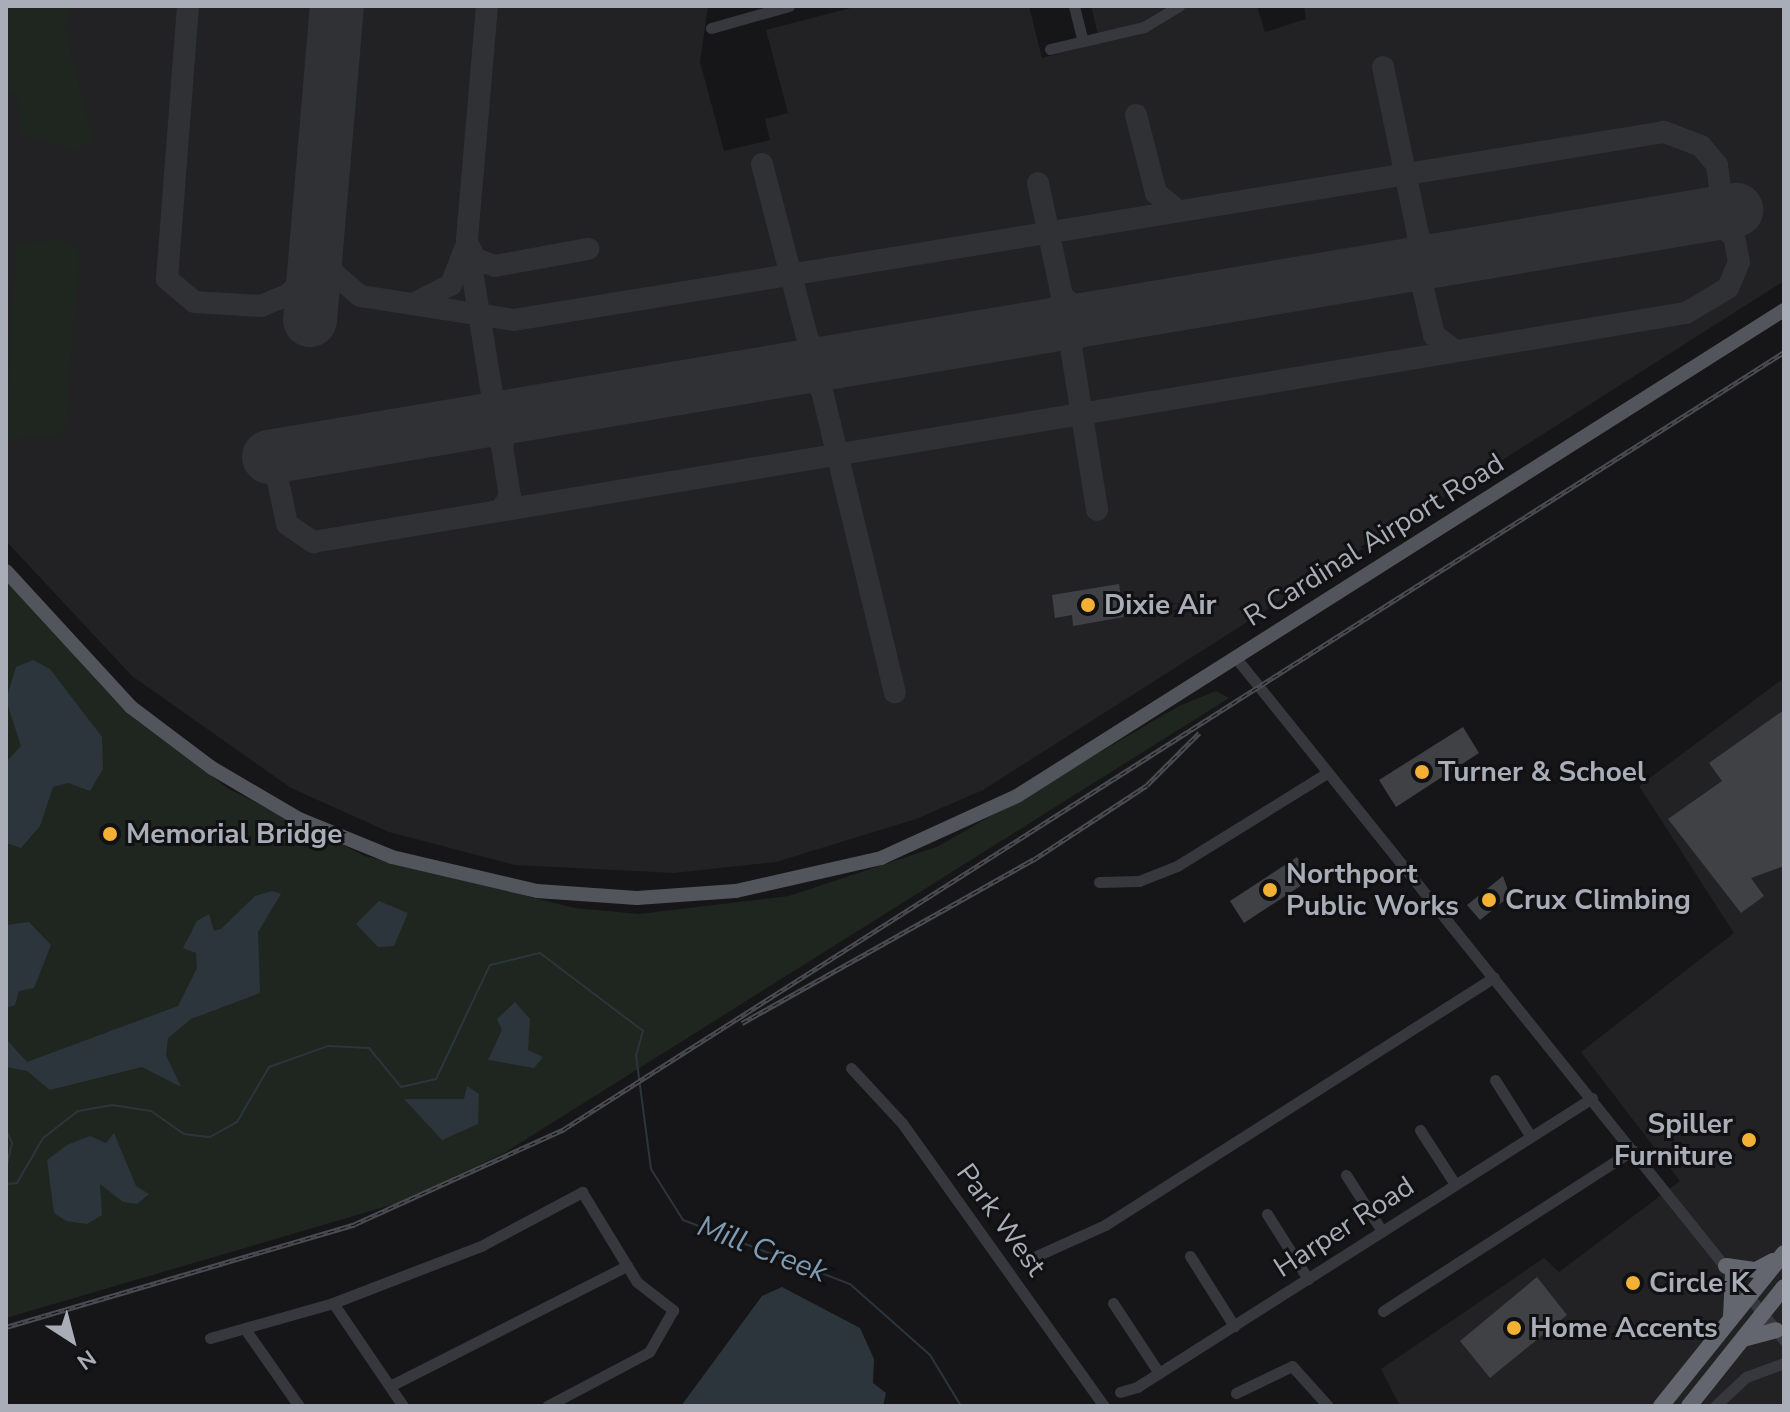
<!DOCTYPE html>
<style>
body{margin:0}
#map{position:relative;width:1790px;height:1412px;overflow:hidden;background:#161618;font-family:"Nunito Sans",sans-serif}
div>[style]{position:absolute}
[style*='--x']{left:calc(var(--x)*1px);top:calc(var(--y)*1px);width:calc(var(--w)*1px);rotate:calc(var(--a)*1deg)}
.built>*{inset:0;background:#222225}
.green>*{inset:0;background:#1e261f}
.water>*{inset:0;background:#2c353c}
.stream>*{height:2px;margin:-1px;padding:0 1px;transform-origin:1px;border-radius:1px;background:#2c353c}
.taxiway>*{height:22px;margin:-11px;padding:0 11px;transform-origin:11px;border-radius:11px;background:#303135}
.runway>*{height:54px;margin:-27px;padding:0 27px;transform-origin:27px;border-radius:27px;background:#303135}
.building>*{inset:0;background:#404145}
.minor>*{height:11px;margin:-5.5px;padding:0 5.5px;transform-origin:5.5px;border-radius:5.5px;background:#37383d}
.major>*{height:14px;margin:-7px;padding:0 7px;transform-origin:7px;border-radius:7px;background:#53555c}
.highway>*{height:16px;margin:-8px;padding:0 8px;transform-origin:8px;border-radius:8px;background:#63666e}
.rail>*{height:5px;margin-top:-2.5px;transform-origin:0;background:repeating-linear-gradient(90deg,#111113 0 6px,#4a4c52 0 12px);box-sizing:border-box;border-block:2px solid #4a4c52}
.dots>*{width:22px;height:22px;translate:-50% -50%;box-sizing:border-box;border:4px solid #111113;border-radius:50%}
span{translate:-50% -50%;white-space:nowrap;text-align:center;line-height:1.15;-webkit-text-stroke:6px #111113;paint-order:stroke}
.street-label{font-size:28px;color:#a8adb8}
.poi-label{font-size:28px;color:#a8adb8;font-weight:700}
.left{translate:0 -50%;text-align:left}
.right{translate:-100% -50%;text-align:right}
.water-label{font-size:30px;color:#7f9bb3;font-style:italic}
.frame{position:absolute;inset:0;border:8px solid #a8adb8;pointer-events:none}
.north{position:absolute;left:32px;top:1300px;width:80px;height:80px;-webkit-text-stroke:6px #111113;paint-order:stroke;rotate:144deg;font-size:22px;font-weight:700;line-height:32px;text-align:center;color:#a8adb8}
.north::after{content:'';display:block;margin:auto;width:28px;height:36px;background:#a8adb8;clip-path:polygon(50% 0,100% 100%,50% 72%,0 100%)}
</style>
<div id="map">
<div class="built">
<i style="clip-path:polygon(6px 6px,708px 6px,700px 62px,724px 151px,770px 140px,765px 119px,788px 113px,766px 30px,858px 6px,1029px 6px,1042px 58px,1100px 43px,1091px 6px,1257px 6px,1265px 32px,1306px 19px,1304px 6px,1784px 6px,1784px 281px,983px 790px,916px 819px,776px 862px,674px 873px,515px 865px,389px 832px,291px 788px,132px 676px,6px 541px)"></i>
<i style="clip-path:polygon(1784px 678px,1784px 1406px,1400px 1406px,1381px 1369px,1544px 1258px,1559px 1272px,1680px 1181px,1581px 1052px,1734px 933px,1639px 786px)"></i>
</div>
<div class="green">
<i style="clip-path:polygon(6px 6px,69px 6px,65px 30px,94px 142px,75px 151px,22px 135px,16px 93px,6px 90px)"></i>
<i style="clip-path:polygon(62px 240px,80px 249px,65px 434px,6px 440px,16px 243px)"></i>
<i style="clip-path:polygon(6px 578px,107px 692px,227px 788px,365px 856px,575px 908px,639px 914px,789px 896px,939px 846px,1179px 706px,1216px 691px,1229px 698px,504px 1153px,398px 1203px,6px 1318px)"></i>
</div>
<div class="water">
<i style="clip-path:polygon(33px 660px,50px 669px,102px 737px,103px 769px,90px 791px,68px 783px,53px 787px,40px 826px,21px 848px,6px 843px,6px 762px,21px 746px,6px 700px,16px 667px)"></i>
<i style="clip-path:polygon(272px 891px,281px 894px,258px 932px,260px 993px,191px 1019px,168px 1038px,166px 1055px,181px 1087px,142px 1067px,50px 1090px,27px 1071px,6px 1067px,6px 1039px,27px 1062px,178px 1006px,197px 968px,196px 953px,183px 948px,197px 921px,209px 914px,214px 931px,221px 929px,255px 896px)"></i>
<i style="clip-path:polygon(379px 901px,408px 913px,394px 946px,378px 947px,356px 924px)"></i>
<i style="clip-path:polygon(29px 922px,51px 945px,34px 988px,19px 991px,15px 1005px,6px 1008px,6px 925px)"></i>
<i style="clip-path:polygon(515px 1002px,530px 1019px,528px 1050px,543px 1057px,534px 1068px,488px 1060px,502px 1030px,497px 1019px)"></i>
<i style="clip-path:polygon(467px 1086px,479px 1094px,478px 1124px,442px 1140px,404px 1099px,464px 1099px)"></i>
<i style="clip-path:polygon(114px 1133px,136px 1186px,149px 1194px,137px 1204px,123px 1202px,100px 1184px,102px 1215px,87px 1224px,66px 1221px,54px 1213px,47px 1160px,67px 1145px,90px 1136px,106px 1143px)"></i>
<i style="clip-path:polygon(782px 1287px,860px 1328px,874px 1359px,873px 1383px,886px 1393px,883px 1406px,681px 1406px,762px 1296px)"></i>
</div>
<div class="stream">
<i style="--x:6;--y:1130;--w:14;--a:65"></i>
<i style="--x:12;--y:1143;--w:26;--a:103"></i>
<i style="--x:6;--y:1184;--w:11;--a:-5"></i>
<i style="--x:17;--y:1183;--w:52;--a:-60"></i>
<i style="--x:43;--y:1138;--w:44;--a:-37.6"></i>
<i style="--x:78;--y:1111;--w:35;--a:-10"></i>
<i style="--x:112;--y:1105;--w:39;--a:9"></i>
<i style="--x:151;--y:1111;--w:40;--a:34.9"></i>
<i style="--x:184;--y:1134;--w:26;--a:7"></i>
<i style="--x:210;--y:1137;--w:31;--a:-29"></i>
<i style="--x:237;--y:1122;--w:64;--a:-59.8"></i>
<i style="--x:269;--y:1067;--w:63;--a:-19.6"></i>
<i style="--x:328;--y:1046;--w:41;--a:2.8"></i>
<i style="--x:369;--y:1048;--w:50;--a:50.6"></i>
<i style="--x:401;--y:1087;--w:36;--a:-13"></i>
<i style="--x:436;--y:1079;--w:126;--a:-64.7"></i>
<i style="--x:490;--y:965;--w:51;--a:-13.5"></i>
<i style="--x:540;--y:953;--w:129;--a:37.1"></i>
<i style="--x:643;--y:1031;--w:25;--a:106"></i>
<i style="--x:636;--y:1055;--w:115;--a:82.5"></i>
<i style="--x:651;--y:1169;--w:60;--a:57.9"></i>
<i style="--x:683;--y:1220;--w:179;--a:21"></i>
<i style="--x:850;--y:1284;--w:107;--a:41.6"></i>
<i style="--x:930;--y:1355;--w:60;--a:58.7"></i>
</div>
<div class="taxiway">
<i style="--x:188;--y:6;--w:274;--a:94.4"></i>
<i style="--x:167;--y:279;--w:35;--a:40"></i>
<i style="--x:194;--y:302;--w:67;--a:3.4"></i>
<i style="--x:261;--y:306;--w:30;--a:-23"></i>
<i style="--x:289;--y:294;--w:38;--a:-48"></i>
<i style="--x:1383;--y:67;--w:172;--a:78.2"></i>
<i style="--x:1418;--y:235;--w:21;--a:61"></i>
<i style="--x:1428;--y:253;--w:20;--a:18"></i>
<i style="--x:1136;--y:115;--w:81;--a:75.6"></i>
<i style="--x:1156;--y:193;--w:26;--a:39"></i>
<i style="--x:762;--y:164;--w:182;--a:75.4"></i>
<i style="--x:808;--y:340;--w:22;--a:51"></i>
<i style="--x:822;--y:357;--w:22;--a:8"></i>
<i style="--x:1038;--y:183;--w:116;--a:78"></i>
<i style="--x:1062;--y:296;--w:20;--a:105"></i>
<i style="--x:1057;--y:315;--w:21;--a:145"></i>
<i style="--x:468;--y:244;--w:17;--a:65"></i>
<i style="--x:475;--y:259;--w:21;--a:19"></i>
<i style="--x:495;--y:266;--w:95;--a:-10.4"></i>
<i style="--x:1398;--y:267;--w:26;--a:29"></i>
<i style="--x:1421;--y:280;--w:57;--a:76.7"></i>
<i style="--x:1434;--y:335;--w:26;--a:37"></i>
<i style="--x:1062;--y:296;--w:35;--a:40"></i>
<i style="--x:1089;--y:319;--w:33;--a:123"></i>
<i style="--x:1071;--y:347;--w:165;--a:80.9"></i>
<i style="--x:417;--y:302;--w:38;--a:-27"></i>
<i style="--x:451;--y:285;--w:39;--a:-69"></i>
<i style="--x:790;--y:370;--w:20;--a:11"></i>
<i style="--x:810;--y:374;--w:21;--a:55"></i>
<i style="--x:822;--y:391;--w:310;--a:76.4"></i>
<i style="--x:475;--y:423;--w:29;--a:-52"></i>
<i style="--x:493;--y:400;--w:163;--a:-99.2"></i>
<i style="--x:467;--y:239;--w:234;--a:-85.1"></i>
<i style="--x:475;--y:423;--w:19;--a:18"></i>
<i style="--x:493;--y:429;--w:19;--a:62"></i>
<i style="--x:502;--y:446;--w:52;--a:81.1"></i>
<i style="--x:510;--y:497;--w:17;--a:126"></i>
<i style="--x:502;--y:446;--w:21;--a:-76"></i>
<i style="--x:507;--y:426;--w:22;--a:-34"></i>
<i style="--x:273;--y:457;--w:68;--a:78.2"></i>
<i style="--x:287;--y:524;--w:32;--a:35"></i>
<i style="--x:313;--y:542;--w:1392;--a:-9.47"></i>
<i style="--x:1686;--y:313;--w:49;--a:-30.8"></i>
<i style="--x:1728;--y:288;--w:28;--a:-67"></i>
<i style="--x:1739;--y:262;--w:26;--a:-101"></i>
<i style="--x:1734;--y:236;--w:35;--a:-145"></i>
<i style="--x:1705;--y:216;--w:27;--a:-54"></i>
<i style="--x:1721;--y:194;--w:29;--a:-98"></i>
<i style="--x:1717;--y:165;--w:25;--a:-130"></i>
<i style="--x:1701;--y:146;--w:40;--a:-159"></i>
<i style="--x:1664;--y:132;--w:1165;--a:170.72"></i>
<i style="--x:514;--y:320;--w:156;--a:-171.1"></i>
<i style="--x:360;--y:296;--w:37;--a:-139"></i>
<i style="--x:332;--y:272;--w:43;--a:-110.6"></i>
</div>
<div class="runway">
<i style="--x:310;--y:320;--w:315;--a:-85.1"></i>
<i style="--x:269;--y:457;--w:1488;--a:-9.56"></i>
</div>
<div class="building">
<i style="clip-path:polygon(1119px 584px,1124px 617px,1073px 626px,1072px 615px,1055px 618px,1052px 595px)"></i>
<i style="clip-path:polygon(1784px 710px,1784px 866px,1751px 878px,1764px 896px,1741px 913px,1668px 819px,1722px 781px,1709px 763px)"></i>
<i style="clip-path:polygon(1463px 727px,1479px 753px,1396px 807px,1379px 780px)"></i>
<i style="clip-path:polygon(1297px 857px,1311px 879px,1244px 923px,1230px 901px)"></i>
<i style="clip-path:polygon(1503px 876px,1510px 896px,1480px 920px,1467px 905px)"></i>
<i style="clip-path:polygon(1537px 1277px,1567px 1315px,1490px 1378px,1460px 1341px)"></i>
</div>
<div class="minor">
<i style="--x:1074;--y:6;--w:36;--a:76"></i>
<i style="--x:711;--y:28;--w:81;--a:-15.8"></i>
<i style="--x:1050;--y:49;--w:97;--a:-13.2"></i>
<i style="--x:1144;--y:27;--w:41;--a:-31"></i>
<i style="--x:1236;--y:658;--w:875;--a:51.22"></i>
<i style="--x:1099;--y:882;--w:40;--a:-1.4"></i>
<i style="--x:1139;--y:881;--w:41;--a:-21.5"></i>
<i style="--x:1177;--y:866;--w:176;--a:-31.8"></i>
<i style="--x:851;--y:1068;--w:75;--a:47.2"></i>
<i style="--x:902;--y:1123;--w:348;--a:54.5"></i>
<i style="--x:1495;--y:1080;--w:67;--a:57.7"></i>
<i style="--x:1420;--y:1130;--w:64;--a:57.1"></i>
<i style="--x:1346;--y:1175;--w:67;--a:57.3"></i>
<i style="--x:1267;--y:1214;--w:77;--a:57.8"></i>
<i style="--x:1190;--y:1256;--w:83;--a:57.8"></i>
<i style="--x:1034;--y:1257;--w:78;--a:-24.3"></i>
<i style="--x:1105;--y:1225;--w:461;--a:-32.5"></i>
<i style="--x:333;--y:1303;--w:159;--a:-21.1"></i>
<i style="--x:481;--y:1246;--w:115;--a:-28.1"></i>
<i style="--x:582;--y:1192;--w:105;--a:58.6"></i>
<i style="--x:637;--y:1282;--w:46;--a:37.9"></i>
<i style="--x:673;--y:1310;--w:48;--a:119.7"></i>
<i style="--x:649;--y:1352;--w:115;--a:152.1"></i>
<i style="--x:1113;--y:1303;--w:84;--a:56.7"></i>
<i style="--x:1383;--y:1311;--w:297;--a:-32.8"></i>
<i style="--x:245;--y:1329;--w:94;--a:55"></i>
<i style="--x:210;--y:1338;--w:128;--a:-15.9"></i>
<i style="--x:333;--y:1303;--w:125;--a:55.8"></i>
<i style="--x:390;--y:1386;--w:266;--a:-26.9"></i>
<i style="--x:1120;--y:1392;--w:18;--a:-16"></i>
<i style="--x:1137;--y:1387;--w:539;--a:-32.42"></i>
<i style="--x:1236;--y:1393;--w:62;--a:-25.7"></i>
<i style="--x:1292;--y:1366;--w:54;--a:48"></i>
<i style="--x:1715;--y:1406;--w:42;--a:-43.1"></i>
<i style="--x:1746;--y:1377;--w:40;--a:-20.2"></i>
</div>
<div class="major">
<i style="--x:6;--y:571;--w:185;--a:47.4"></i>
<i style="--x:131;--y:707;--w:101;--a:37"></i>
<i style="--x:212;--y:768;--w:101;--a:30.4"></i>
<i style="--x:299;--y:819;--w:100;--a:22.2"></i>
<i style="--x:392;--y:857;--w:149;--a:13.2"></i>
<i style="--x:537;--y:891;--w:100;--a:4"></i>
<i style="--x:637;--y:898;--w:99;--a:-4"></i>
<i style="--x:736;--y:891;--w:149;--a:-12.8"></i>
<i style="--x:881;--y:858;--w:149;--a:-24.5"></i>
<i style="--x:1017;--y:796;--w:908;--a:-32.36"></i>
</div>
<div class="highway">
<i style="--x:1726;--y:1266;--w:30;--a:8"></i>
<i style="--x:1756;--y:1270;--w:19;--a:-28"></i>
<i style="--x:1731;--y:1317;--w:42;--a:-87.3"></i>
<i style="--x:1743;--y:1339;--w:34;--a:-15"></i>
<i style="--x:1661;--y:1406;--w:196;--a:-51.2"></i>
<i style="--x:1689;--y:1406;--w:152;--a:-51.4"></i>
</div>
<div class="rail">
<i style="--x:742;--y:1023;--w:334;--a:-29.3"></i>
<i style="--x:1033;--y:860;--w:136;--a:-33.3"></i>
<i style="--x:1147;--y:785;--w:74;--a:-45"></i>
<i style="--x:6;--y:1327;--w:364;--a:-16.4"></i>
<i style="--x:355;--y:1224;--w:230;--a:-24.4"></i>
<i style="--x:564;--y:1129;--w:1446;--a:-32.49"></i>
</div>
<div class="dots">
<i style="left:1088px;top:605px;background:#f2b134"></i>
<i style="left:1422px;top:772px;background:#f2b134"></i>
<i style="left:110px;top:834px;background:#f2b134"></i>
<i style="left:1270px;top:890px;background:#f2b134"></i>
<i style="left:1489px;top:900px;background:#f2b134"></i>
<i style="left:1749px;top:1140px;background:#f2b134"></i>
<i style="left:1633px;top:1283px;background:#f2b134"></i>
<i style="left:1514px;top:1328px;background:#f2b134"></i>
</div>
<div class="street-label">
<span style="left:1374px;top:540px;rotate:-32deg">R Cardinal Airport Road</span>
<span style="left:1001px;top:1220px;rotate:54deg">Park West</span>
<span style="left:1344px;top:1227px;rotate:-33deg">Harper Road</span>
</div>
<div class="poi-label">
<span class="left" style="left:1104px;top:605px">Dixie Air</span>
<span class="left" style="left:1438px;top:772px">Turner &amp; Schoel</span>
<span class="left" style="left:126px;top:834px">Memorial Bridge</span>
<span class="left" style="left:1286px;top:890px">Northport<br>Public Works</span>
<span class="left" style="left:1505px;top:900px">Crux Climbing</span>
<span class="right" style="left:1733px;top:1140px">Spiller<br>Furniture</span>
<span class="left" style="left:1649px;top:1283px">Circle K</span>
<span class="left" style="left:1530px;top:1328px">Home Accents</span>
</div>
<div class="water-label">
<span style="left:762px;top:1250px;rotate:21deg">Mill Creek</span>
</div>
<div class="frame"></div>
<div class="north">N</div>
</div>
